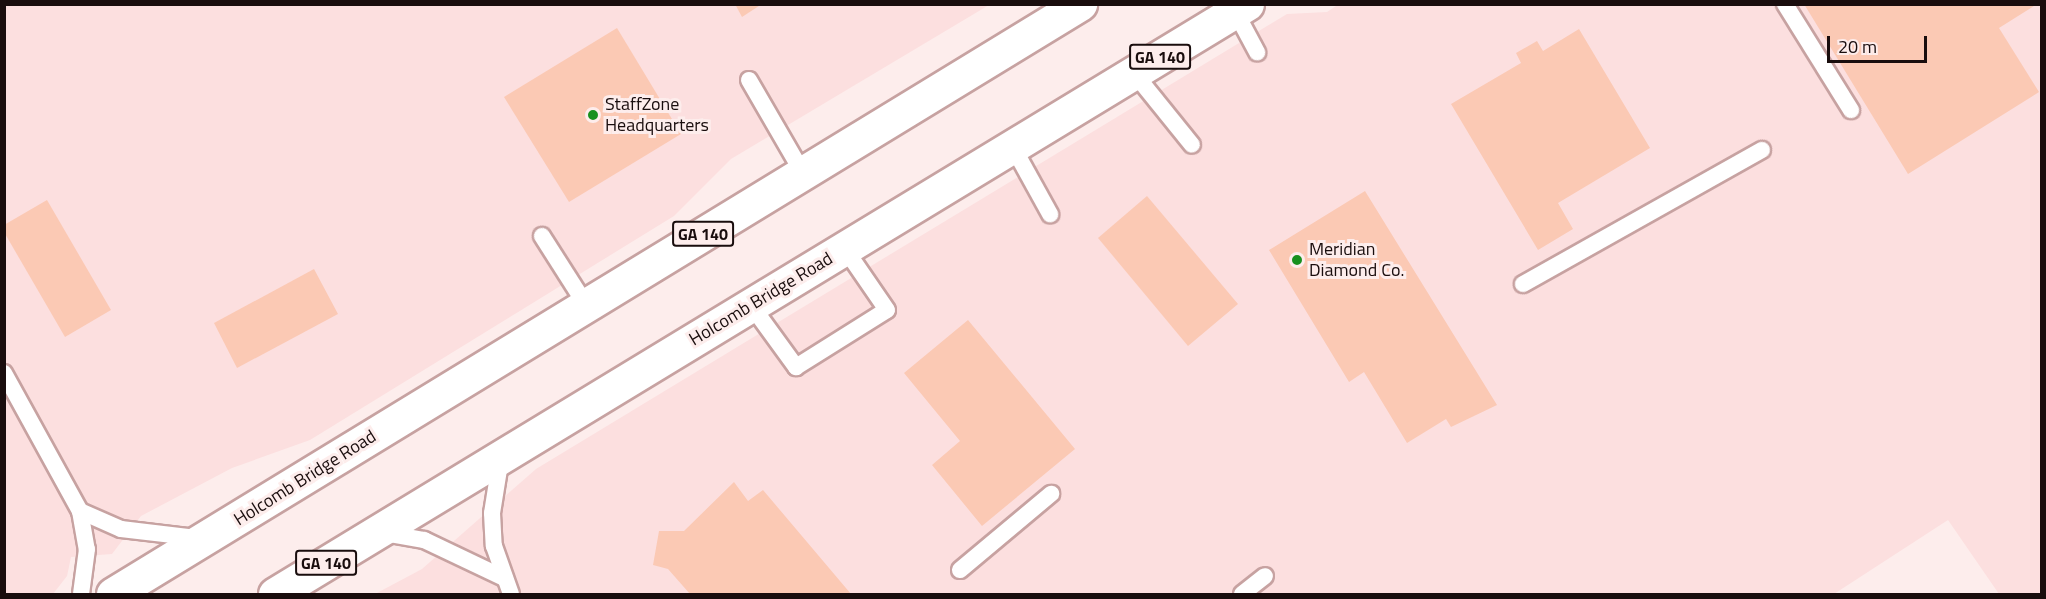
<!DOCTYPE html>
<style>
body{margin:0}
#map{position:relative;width:2046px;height:599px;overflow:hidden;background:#fdedec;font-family:"Titillium Web",sans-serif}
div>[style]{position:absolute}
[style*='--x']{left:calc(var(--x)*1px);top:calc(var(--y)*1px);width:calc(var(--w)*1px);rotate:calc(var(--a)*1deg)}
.built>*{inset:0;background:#fcdfdf}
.building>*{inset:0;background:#fbc9b4}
.roads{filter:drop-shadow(2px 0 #c7a2a1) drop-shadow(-2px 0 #c7a2a1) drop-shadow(0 2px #c7a2a1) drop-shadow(0 -2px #c7a2a1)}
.service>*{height:16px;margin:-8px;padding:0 8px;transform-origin:8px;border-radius:8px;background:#fff}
.primary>*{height:33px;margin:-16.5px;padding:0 16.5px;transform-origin:16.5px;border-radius:16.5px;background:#fff}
.dots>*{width:16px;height:16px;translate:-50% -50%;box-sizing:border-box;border:3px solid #fdedec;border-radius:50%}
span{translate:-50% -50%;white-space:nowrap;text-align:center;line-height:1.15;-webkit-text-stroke:6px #fdedec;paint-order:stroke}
.shield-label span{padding:2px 4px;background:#fdedec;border:2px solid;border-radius:4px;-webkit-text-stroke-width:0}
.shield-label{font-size:16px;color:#190d0d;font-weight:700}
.poi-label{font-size:18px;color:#190d0d}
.left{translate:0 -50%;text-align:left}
.street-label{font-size:18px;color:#190d0d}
.frame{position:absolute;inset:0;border:6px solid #190d0d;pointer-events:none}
.scale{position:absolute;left:1827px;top:36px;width:100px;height:27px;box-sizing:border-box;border:3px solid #190d0d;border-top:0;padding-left:8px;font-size:18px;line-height:21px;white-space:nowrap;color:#190d0d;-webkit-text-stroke:4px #fdedec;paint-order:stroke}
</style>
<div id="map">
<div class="built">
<i style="clip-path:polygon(1339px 4px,2041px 5px,2041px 594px,1999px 594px,1948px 520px,1834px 594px,375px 594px,422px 569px,536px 469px,1287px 14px,1327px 12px)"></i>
<i style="clip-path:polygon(4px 5px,989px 5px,731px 159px,674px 216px,310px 440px,232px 468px,141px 516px,112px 554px,71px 557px,67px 576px,53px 594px,5px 594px)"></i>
</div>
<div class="building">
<i style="clip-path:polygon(735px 4px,762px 4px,742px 17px)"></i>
<i style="clip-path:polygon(1804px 4px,2037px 4px,1999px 28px,2039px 92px,1908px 174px)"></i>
<i style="clip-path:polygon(617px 28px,681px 134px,569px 202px,504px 97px)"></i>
<i style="clip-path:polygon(1579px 29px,1650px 148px,1558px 203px,1573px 229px,1538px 250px,1451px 104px,1521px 63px,1516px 53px,1537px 41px,1543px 51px)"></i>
<i style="clip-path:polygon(1365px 191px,1497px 405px,1451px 427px,1446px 419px,1407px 443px,1364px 372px,1349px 382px,1269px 250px)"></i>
<i style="clip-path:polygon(1147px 196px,1238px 304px,1188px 346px,1098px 238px)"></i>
<i style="clip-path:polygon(47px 200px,111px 310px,65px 337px,4px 232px,4px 225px)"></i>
<i style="clip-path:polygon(314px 269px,338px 314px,237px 368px,214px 323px)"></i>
<i style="clip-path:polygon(968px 320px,1075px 449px,982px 526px,932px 465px,960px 441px,904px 373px)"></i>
<i style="clip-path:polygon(734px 482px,748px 501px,763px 490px,851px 594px,690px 594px,668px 569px,653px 565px,659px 531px,684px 531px)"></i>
</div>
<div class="roads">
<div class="service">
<i style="--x:1785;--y:4;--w:125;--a:58.1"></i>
<i style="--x:1235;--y:11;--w:47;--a:61.8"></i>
<i style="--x:1134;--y:73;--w:92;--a:51.1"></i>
<i style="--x:749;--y:80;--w:108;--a:59.9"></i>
<i style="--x:1013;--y:147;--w:77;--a:61.1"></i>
<i style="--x:542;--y:236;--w:82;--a:57.5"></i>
<i style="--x:1523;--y:284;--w:274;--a:-29.3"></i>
<i style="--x:751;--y:305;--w:77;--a:54"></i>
<i style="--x:796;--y:367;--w:107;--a:-32.1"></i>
<i style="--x:887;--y:310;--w:74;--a:-124.5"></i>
<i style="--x:4;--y:373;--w:158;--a:61.2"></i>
<i style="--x:80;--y:511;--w:39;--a:80"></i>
<i style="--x:87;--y:549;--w:45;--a:97.6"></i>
<i style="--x:501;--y:457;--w:57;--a:99.1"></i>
<i style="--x:492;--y:513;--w:33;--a:87"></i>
<i style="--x:494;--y:546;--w:51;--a:70.5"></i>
<i style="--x:80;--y:511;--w:45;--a:23.7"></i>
<i style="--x:121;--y:529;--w:78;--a:6.7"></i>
<i style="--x:379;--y:532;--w:46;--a:10.1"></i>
<i style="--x:424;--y:540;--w:89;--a:25.4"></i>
<i style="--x:960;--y:570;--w:119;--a:-39.9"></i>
<i style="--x:1242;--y:594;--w:29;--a:-38"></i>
</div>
<div class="primary">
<i style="--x:113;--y:594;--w:1133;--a:-31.39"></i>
<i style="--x:275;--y:594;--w:1137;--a:-31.26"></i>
</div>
</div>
<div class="dots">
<i style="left:593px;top:115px;background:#18901e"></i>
<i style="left:1297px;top:260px;background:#18901e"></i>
</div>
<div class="shield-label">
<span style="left:1160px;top:57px">GA 140</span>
<span style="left:703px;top:234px">GA 140</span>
<span style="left:326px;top:563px">GA 140</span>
</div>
<div class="poi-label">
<span class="left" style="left:605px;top:115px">StaffZone<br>Headquarters</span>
<span class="left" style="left:1309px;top:260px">Meridian<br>Diamond Co.</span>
</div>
<div class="street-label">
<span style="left:761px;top:299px;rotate:-31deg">Holcomb Bridge Road</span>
<span style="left:305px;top:478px;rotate:-32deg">Holcomb Bridge Road</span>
</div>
<div class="frame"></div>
<div class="scale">20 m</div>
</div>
